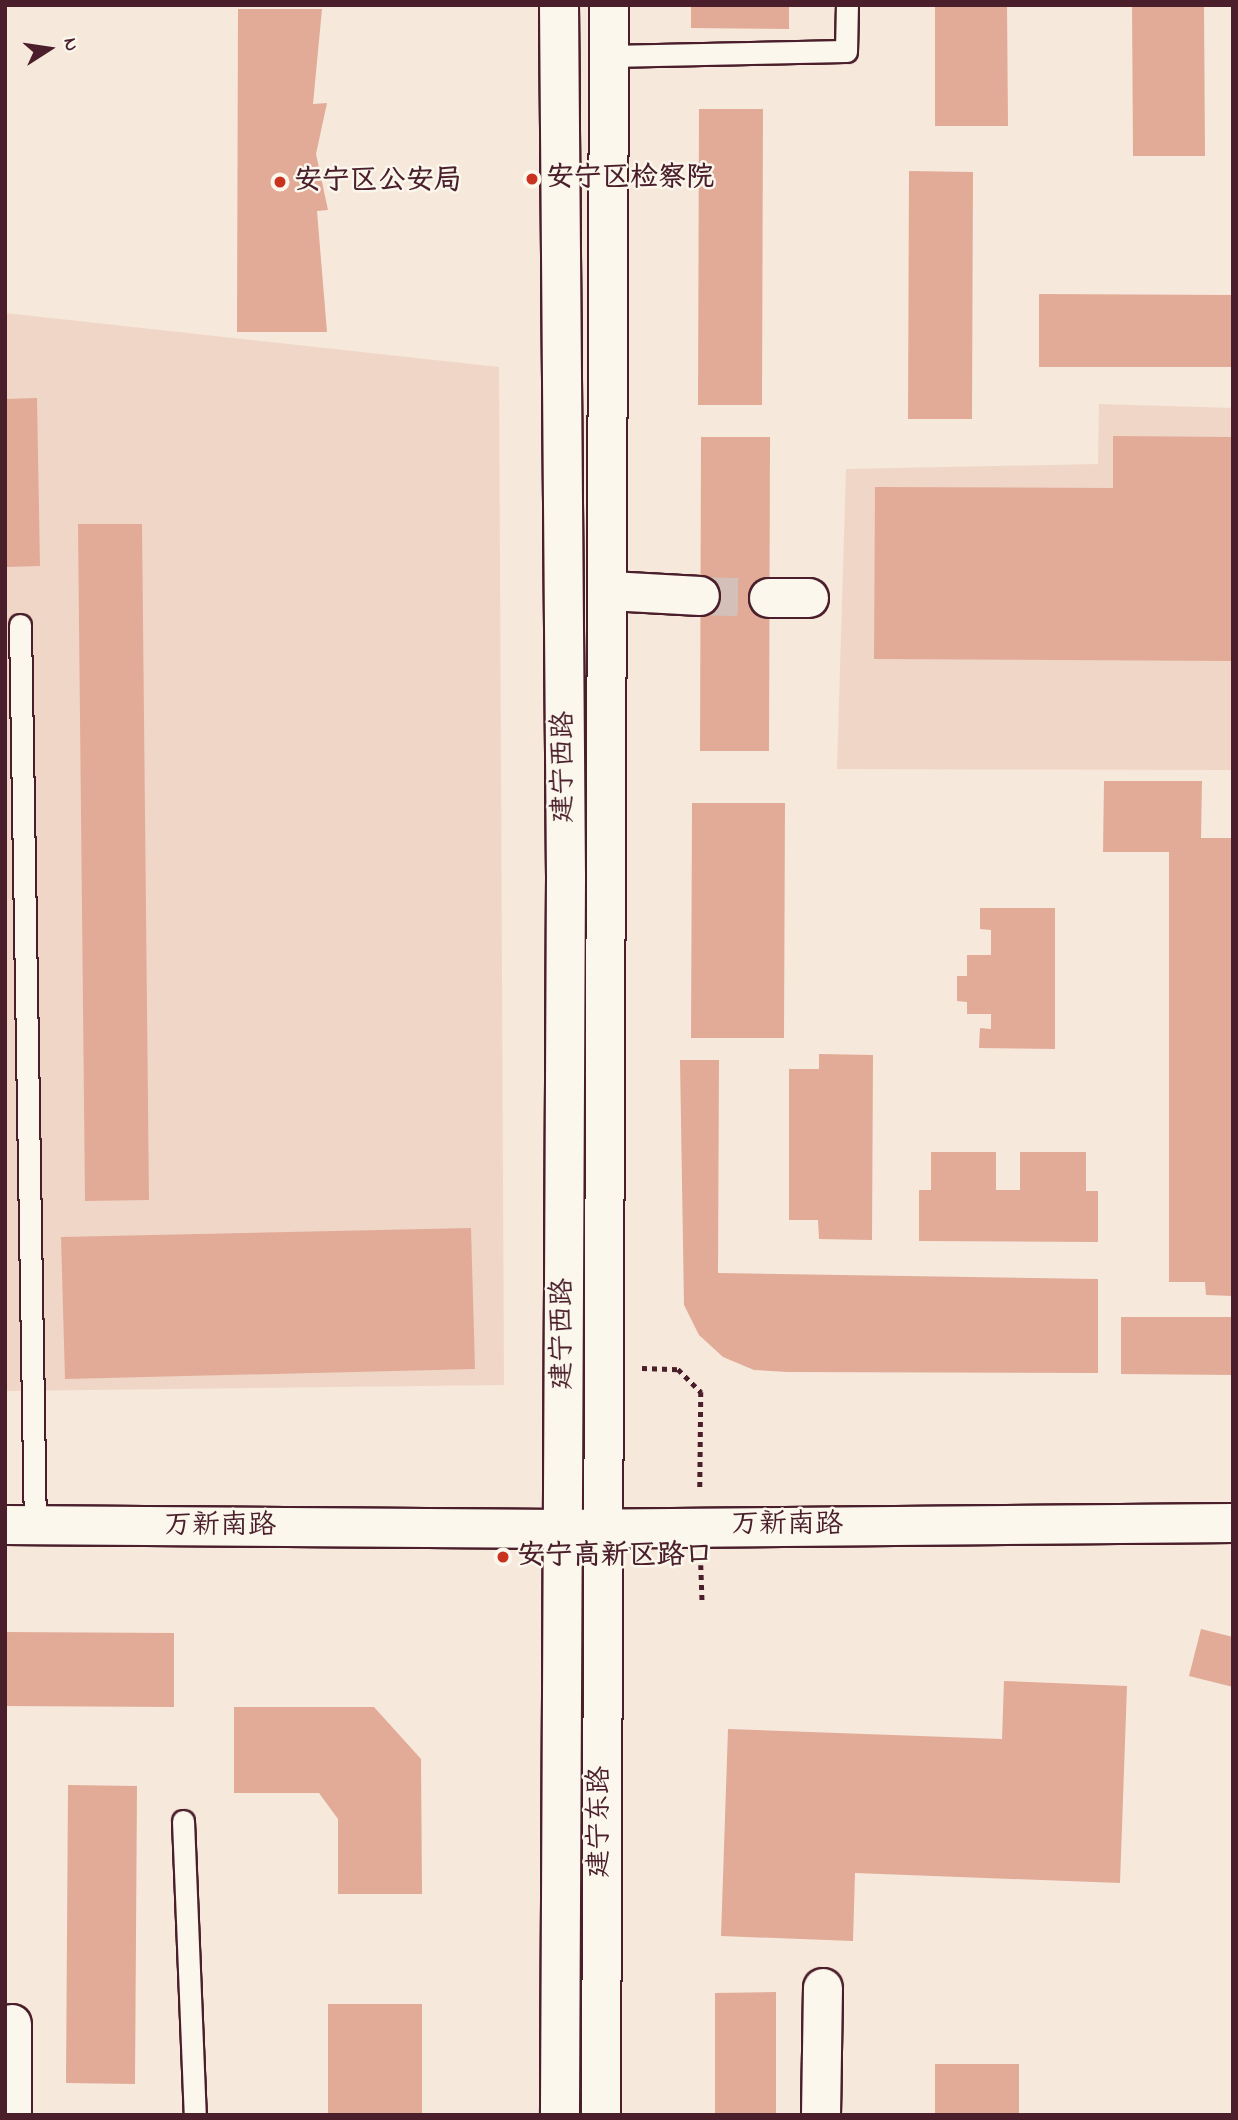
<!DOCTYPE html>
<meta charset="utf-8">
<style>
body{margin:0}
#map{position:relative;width:1238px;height:2120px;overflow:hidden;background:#f6e8db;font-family:"Indie Flower","LXGW WenKai TC",sans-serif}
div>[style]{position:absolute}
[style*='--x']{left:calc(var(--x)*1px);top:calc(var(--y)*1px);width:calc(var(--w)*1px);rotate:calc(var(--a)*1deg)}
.built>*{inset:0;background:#f0d6c7}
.building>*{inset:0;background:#e2ab98}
.minor-tunnel>*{height:38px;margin-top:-19px;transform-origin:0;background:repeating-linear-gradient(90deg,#d4c0b8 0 38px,transparent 0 57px)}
.path>*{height:4.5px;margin-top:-2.25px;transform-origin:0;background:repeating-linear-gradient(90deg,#4a1f2b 0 5px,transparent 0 10px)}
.roads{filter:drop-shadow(2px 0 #4a1f2b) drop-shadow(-2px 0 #4a1f2b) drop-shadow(0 2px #4a1f2b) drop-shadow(0 -2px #4a1f2b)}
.service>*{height:21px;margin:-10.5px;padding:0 10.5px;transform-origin:10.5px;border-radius:10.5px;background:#fbf7ec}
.minor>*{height:38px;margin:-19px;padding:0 19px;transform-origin:19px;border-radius:19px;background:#fbf7ec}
.secondary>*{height:38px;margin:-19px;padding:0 19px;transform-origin:19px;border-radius:19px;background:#fbf7ec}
.dots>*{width:19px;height:19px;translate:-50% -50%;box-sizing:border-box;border:4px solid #fbf7ec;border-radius:50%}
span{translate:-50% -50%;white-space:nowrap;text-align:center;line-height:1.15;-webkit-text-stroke:5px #fbf7ec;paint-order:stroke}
.poi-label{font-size:28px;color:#4a1f2b;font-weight:700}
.left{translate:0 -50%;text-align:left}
.street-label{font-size:28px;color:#4a1f2b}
.frame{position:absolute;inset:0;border:7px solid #4a1f2b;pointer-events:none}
.north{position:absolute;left:14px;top:14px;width:70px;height:70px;-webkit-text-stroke:5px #fbf7ec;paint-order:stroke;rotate:78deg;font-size:19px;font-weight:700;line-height:28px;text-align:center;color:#4a1f2b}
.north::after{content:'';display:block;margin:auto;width:24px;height:32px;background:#4a1f2b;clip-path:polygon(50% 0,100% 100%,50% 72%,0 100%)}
</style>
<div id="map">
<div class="built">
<i style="clip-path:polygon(5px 313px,499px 367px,504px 1385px,5px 1391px)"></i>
<i style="clip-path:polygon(1099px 404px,1233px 408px,1233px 770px,837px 769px,846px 469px,1098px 464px)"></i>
</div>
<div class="building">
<i style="clip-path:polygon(691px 5px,789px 5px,789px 29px,691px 28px)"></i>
<i style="clip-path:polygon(935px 5px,1007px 5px,1008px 126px,935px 126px)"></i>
<i style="clip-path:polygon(1132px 5px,1204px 5px,1205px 156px,1133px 156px)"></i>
<i style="clip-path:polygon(238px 9px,322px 9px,313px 104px,327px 103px,316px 154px,328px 210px,317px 211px,327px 332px,237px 332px)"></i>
<i style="clip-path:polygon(699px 109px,763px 109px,762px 405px,698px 405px)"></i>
<i style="clip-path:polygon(909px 171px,973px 172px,972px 419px,908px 419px)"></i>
<i style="clip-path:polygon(1039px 294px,1233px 295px,1233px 367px,1039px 367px)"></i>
<i style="clip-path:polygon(37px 398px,40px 566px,5px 567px,5px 399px)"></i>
<i style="clip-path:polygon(1113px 436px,1233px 437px,1233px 661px,874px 659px,875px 487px,1113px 488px)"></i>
<i style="clip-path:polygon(701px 437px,770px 437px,769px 751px,700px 751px)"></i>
<i style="clip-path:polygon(78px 524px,142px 524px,149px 1200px,85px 1201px)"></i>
<i style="clip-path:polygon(1104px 781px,1202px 781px,1201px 838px,1233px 838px,1233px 1296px,1206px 1295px,1205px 1282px,1169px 1282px,1169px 852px,1103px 852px)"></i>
<i style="clip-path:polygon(692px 803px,785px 803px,784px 1038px,691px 1038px)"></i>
<i style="clip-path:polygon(980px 908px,1055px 908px,1055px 1049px,979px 1048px,980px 1028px,991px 1029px,991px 1014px,967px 1014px,967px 1002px,957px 1001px,957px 976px,967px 976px,967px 955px,991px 955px,991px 930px,980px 929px)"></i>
<i style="clip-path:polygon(819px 1054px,873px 1055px,872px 1240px,819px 1239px,818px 1220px,789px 1220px,789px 1069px,819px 1069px)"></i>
<i style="clip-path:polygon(680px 1060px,719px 1060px,718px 1273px,1098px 1279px,1098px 1373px,787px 1372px,754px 1370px,723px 1357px,699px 1335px,684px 1305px)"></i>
<i style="clip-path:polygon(931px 1152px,996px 1152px,996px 1190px,1020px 1190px,1020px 1152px,1086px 1152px,1086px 1191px,1098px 1191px,1098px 1242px,919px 1241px,919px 1190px,931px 1190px)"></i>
<i style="clip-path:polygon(471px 1228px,475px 1369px,65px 1379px,61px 1237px)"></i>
<i style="clip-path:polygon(1121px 1317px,1233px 1317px,1233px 1375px,1121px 1374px)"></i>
<i style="clip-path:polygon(1201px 1629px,1233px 1637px,1233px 1687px,1189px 1676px)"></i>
<i style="clip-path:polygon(5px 1632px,174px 1633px,174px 1707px,5px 1706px)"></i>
<i style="clip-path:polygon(1004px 1681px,1127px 1686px,1120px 1883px,855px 1873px,853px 1941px,721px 1936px,728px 1729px,1002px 1739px)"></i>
<i style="clip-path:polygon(234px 1707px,374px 1707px,421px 1759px,422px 1894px,338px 1894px,338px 1819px,319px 1793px,234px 1793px)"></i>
<i style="clip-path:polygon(68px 1785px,137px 1786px,135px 2084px,66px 2083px)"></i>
<i style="clip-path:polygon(776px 1992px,776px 2115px,715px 2115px,715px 1993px)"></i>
<i style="clip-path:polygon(328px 2004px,422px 2004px,422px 2115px,328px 2115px)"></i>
<i style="clip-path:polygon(935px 2064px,1019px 2064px,1019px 2115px,935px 2115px)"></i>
</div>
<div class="minor-tunnel">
<i style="--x:700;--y:596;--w:69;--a:1.7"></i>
</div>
<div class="path">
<i style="--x:642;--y:1368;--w:36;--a:2"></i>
<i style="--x:678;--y:1369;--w:33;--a:45"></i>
<i style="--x:701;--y:1392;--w:98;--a:90.6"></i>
<i style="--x:701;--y:1565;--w:36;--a:88"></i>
</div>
<div class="roads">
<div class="service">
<i style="--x:608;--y:56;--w:238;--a:-1.2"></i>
<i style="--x:846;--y:51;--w:46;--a:-88.8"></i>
<i style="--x:20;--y:625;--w:900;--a:89.05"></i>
<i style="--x:183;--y:1821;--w:294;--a:87.7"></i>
</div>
<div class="minor">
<i style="--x:610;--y:591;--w:90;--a:3.2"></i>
<i style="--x:769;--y:598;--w:40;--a:0"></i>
<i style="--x:12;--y:2115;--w:91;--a:-90"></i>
<i style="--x:821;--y:2115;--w:127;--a:-89.1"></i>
</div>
<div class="secondary">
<i style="--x:559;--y:5;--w:872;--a:89.54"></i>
<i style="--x:566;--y:877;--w:1238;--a:90.28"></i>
<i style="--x:5;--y:1525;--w:555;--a:0.41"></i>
<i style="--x:560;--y:1529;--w:673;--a:-0.51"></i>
<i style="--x:601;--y:2115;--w:2110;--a:-89.78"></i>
</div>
</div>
<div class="dots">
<i style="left:532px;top:179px;background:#c8321e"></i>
<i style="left:280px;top:182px;background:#c8321e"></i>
<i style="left:503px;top:1557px;background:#c8321e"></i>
</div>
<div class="poi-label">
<span class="left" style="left:546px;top:179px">安宁区检察院</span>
<span class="left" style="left:294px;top:182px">安宁区公安局</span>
<span class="left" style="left:517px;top:1557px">安宁高新区路口</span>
</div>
<div class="street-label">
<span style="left:565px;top:767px;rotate:-90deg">建宁西路</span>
<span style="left:564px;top:1334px;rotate:-90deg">建宁西路</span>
<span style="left:787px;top:1526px">万新南路</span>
<span style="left:220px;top:1527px">万新南路</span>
<span style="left:601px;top:1822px;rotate:-90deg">建宁东路</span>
</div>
<div class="frame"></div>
<div class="north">N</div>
</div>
